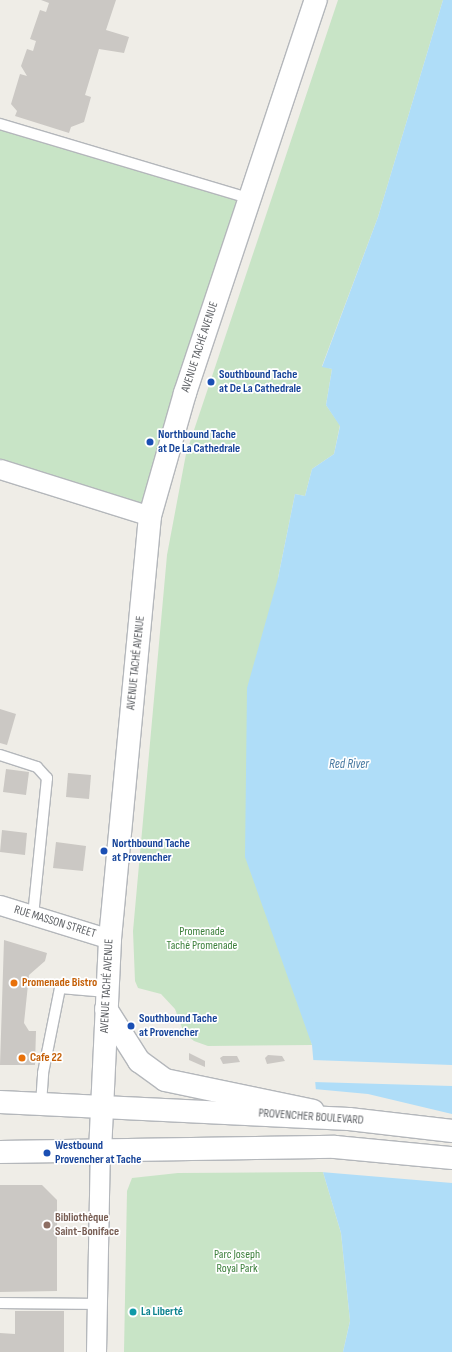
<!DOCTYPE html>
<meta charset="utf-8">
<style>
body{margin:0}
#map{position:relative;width:452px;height:1352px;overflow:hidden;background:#efede7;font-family:"Sofia Sans Condensed",sans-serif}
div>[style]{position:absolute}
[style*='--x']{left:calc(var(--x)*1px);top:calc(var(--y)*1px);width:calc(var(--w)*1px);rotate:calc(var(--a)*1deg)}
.green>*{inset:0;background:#c8e4c6}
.water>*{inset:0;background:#afddf8}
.pier>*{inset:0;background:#efede7}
.building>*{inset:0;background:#cbc8c4}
.roads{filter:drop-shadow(1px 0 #b4b7bb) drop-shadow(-1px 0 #b4b7bb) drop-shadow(0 1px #b4b7bb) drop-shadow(0 -1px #b4b7bb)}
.service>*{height:10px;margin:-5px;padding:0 5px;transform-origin:5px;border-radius:5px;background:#fff}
.minor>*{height:19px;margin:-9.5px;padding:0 9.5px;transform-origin:9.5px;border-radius:9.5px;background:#fff}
.tertiary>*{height:22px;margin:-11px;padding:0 11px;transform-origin:11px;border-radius:11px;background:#fff}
.secondary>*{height:22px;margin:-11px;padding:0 11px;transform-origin:11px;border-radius:11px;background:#fff}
.dots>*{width:11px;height:11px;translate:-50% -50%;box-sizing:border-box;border:2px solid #fff;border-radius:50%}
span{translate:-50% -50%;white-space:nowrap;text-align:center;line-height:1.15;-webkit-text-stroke:3.5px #fff;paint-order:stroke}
.street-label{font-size:12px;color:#5f6266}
.transit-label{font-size:12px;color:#164399;font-weight:700}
.left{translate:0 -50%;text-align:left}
.park-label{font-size:12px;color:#3d803c}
.food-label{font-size:12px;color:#c56008;font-weight:700}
.education-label{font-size:12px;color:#785e54;font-weight:700}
.culture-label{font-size:12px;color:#0d838f;font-weight:700}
.water-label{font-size:13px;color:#4879a1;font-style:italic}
</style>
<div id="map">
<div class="green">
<i style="clip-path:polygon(338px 0,443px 0,378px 217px,322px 366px,332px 369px,326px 405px,340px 425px,334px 454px,312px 469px,305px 496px,295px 494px,278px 578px,308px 1030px,312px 1045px,208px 1046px,194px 1041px,184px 1033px,175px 1009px,161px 994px,138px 988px,135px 981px,133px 931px,167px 555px,186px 454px)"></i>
<i style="clip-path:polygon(0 124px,249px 198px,150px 516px,0 469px)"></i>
<i style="clip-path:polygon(323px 1172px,341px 1233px,350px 1321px,343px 1352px,124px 1352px,127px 1191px,132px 1178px,178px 1173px)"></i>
</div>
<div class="water">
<i style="clip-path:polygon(443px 0,452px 0,452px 1352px,343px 1352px,350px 1321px,341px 1233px,323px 1172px,312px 1045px,245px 857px,247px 688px,278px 578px,295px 494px,305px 496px,312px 469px,334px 454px,340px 426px,326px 405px,332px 369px,322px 367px,378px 217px)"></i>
</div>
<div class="pier">
<i style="clip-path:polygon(312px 1060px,452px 1065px,452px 1086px,313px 1082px)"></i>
<i style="clip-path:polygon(314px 1089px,368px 1094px,452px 1114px,452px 1183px,321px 1172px)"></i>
</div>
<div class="building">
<i style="clip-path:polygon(41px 0,116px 0,106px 30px,129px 37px,124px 53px,99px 49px,85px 95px,91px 97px,84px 122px,71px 127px,69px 133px,15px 116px,17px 111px,11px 104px,20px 74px,27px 76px,21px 66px,27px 49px,33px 51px,36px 41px,30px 39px,40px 10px,46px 12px,49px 3px)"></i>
<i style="clip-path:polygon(0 709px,16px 714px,7px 745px,0 743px)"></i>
<i style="clip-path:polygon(6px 769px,29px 772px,26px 795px,3px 792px)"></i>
<i style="clip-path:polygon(68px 773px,91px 775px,89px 799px,66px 797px)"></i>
<i style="clip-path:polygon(2px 830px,27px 833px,25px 855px,0 852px)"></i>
<i style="clip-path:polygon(56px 842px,86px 846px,83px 871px,53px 868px)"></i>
<i style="clip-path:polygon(4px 940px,47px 953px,45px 961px,29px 975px,24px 1023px,29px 1031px,36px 1031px,35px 1065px,0 1065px)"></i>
<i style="clip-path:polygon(189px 1053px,205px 1061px,205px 1067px,189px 1060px)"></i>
<i style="clip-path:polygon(268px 1055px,282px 1056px,285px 1061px,267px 1064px,265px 1058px)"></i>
<i style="clip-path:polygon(223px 1056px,237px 1056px,240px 1062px,223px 1064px,220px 1058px)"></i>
<i style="clip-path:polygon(0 1185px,42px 1185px,57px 1200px,57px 1291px,0 1292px)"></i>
<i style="clip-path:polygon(15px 1311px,64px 1311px,64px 1352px,0 1352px,0 1333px,15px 1334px)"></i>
</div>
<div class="roads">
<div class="service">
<i style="--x:0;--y:124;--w:260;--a:16.6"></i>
<i style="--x:0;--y:755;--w:39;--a:18"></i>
<i style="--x:37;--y:767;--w:15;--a:48"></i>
<i style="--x:47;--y:778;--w:138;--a:95.8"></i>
<i style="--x:41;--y:1104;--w:31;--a:-86"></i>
<i style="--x:43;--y:1073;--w:87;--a:-78.7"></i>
<i style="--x:60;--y:988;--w:47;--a:4.9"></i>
<i style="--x:0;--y:1303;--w:97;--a:0.6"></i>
</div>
<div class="minor">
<i style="--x:0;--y:469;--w:157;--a:17.4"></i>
<i style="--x:0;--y:905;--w:115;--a:17.2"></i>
<i style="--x:96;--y:1352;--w:200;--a:-88.9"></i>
</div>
<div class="tertiary">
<i style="--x:106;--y:1009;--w:62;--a:57.6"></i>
<i style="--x:139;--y:1061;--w:32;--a:36"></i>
<i style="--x:165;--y:1080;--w:151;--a:11.8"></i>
<i style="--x:100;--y:1152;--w:213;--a:-87.3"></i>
<i style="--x:110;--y:939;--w:425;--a:-84.6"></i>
<i style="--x:150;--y:516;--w:128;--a:-74.1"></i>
<i style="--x:185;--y:393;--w:414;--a:-71.6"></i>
</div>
<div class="secondary">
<i style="--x:0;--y:1102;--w:349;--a:2.8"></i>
<i style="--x:349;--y:1119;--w:104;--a:6.6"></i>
<i style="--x:0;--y:1152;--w:335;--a:-0.9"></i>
<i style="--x:335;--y:1147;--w:118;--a:5.4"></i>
</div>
</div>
<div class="dots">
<i style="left:211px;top:382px;background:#1a4fb4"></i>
<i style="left:150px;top:442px;background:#1a4fb4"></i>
<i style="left:104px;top:851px;background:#1a4fb4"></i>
<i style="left:14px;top:983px;background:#e8710a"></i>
<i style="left:131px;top:1026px;background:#1a4fb4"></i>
<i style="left:22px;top:1058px;background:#e8710a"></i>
<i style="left:47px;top:1153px;background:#1a4fb4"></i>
<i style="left:47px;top:1225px;background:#8d6e63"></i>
<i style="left:133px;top:1312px;background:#0f9aa8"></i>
</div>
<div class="street-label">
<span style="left:200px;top:347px;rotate:-72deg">AVENUE TACHÉ AVENUE</span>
<span style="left:136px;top:663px;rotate:-84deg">AVENUE TACHÉ AVENUE</span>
<span style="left:55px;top:922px;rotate:17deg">RUE MASSON STREET</span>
<span style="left:107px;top:986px;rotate:-87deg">AVENUE TACHÉ AVENUE</span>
<span style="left:311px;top:1117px;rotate:4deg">PROVENCHER BOULEVARD</span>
</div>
<div class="transit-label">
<span class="left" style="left:219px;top:382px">Southbound Tache<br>at De La Cathedrale</span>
<span class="left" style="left:158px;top:442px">Northbound Tache<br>at De La Cathedrale</span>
<span class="left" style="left:112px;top:851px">Northbound Tache<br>at Provencher</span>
<span class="left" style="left:139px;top:1026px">Southbound Tache<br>at Provencher</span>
<span class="left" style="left:55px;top:1153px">Westbound<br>Provencher at Tache</span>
</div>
<div class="park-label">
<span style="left:202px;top:939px">Promenade<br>Taché Promenade</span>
<span style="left:237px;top:1262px">Parc Joseph<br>Royal Park</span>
</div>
<div class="food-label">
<span class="left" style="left:22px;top:983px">Promenade Bistro</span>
<span class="left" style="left:30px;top:1058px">Cafe 22</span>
</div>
<div class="education-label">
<span class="left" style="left:55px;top:1225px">Bibliothèque<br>Saint-Boniface</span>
</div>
<div class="culture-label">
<span class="left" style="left:141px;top:1312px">La Liberté</span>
</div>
<div class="water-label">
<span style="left:349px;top:764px">Red River</span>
</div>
</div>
